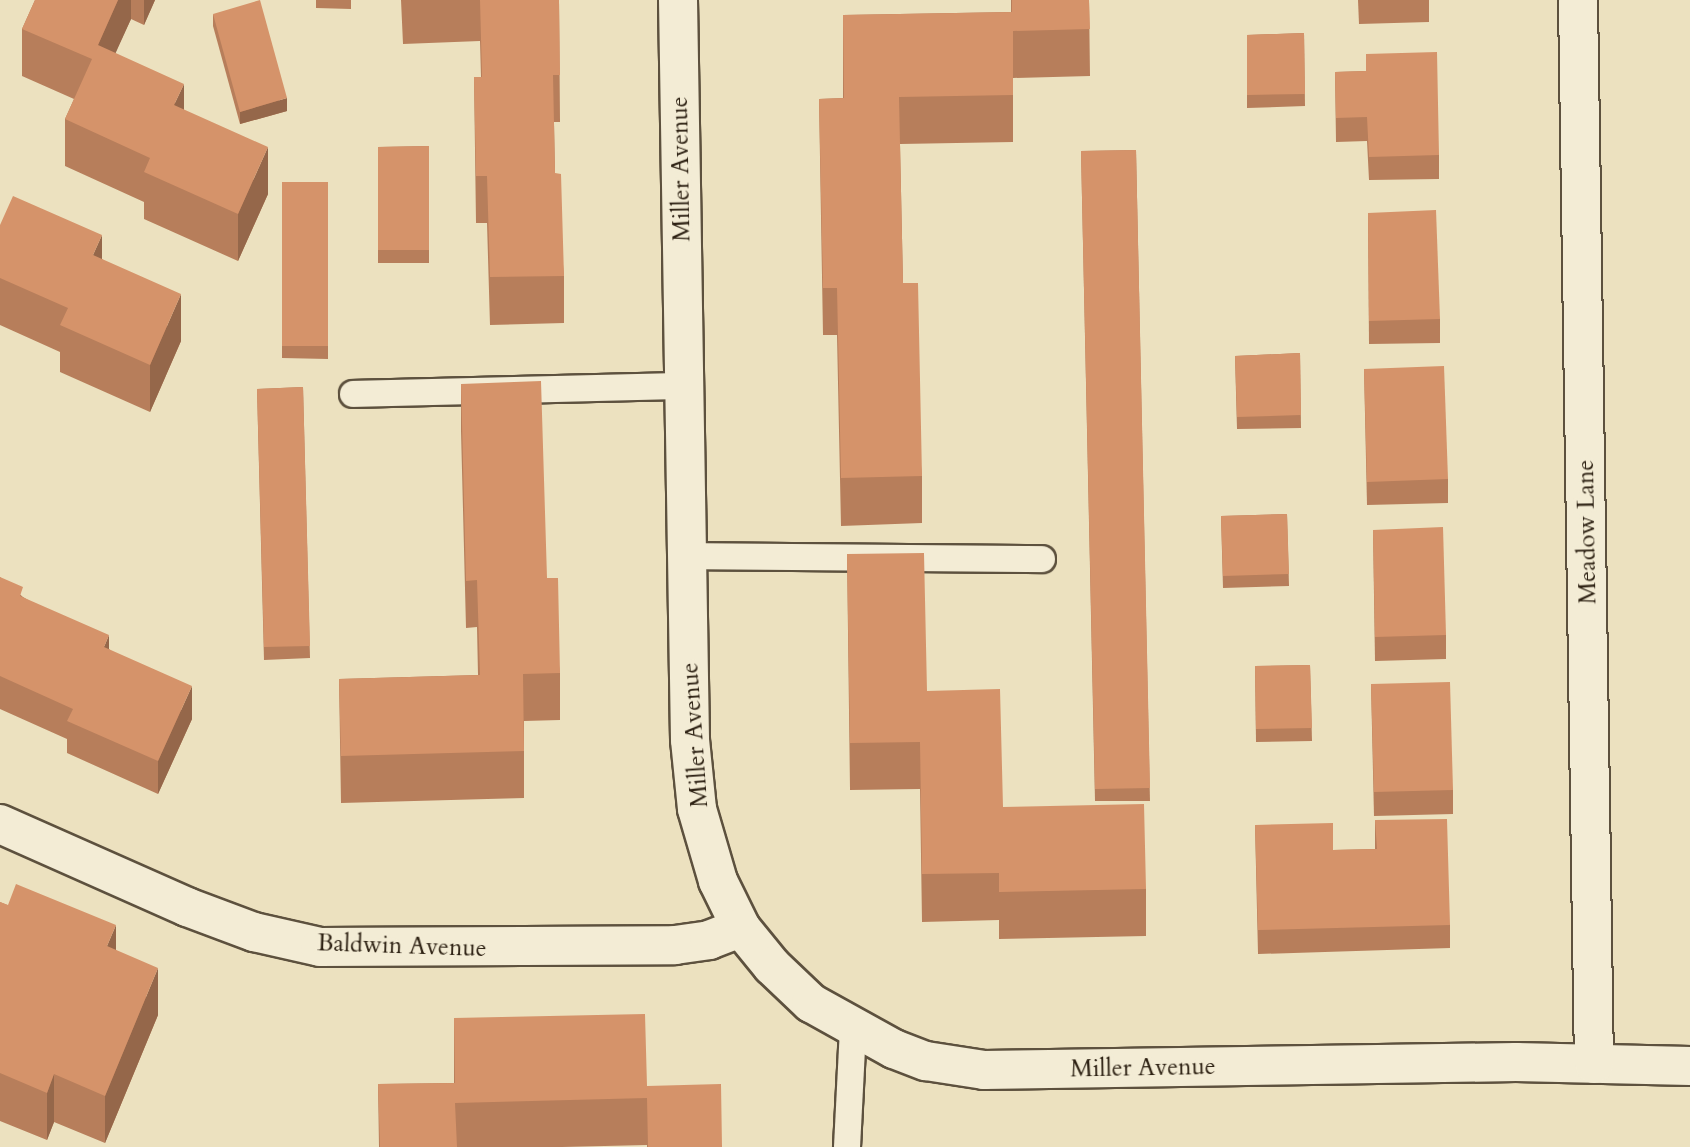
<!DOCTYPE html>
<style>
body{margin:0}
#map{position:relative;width:1690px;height:1147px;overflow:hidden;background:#ece1bf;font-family:Cardo,serif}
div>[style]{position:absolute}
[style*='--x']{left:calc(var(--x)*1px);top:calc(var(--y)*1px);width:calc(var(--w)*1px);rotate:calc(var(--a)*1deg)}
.roads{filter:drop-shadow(2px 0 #5d513e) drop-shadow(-2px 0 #5d513e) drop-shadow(0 2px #5d513e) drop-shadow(0 -2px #5d513e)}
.lane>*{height:26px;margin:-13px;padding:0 13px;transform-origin:13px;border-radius:13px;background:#f3ecd5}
.street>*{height:38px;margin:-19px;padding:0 19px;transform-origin:19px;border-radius:19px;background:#f3ecd5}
.wall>*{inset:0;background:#b77e5b}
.shaded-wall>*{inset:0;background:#95674a}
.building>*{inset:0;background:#d5936a}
span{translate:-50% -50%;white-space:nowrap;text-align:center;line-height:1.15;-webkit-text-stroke:6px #f3ecd5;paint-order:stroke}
.street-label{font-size:24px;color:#2d2113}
</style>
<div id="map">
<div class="roads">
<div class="lane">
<i style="--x:353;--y:394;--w:333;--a:-1.4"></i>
<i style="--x:688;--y:556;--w:354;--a:0.5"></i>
<i style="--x:847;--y:1147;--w:119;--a:-87.1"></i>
</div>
<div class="street">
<i style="--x:678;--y:0;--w:740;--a:89.07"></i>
<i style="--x:690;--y:740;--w:69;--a:84.2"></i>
<i style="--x:697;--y:809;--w:75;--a:73.7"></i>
<i style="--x:718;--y:881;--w:52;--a:63.9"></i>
<i style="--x:741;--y:928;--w:49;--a:50.8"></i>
<i style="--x:772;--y:966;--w:54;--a:43.5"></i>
<i style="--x:811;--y:1003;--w:95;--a:29"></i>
<i style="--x:894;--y:1049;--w:34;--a:21"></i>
<i style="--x:926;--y:1061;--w:59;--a:8.8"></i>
<i style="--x:984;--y:1070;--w:532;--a:-0.86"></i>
<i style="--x:1516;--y:1062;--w:174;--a:1.3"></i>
<i style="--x:1578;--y:0;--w:1064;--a:89.14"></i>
<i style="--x:0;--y:824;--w:205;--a:23.9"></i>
<i style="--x:187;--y:907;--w:72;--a:20.5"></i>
<i style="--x:254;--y:932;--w:68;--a:12.8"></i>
<i style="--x:320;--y:947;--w:355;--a:-0.3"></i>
<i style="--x:675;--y:945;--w:34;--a:-8"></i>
<i style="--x:709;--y:940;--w:34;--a:-21"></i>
</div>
</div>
<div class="wall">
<i style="clip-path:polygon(35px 0,155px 0,144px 25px,131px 19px,115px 53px,184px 110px,268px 194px,238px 261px,144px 219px,144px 202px,65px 166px,65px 119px,74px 99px,22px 76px,22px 29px)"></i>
<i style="clip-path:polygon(316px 0,351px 0,351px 9px,316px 8px)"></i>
<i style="clip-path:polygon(401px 0,559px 0,560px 122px,554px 122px,555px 173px,564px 276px,564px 323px,490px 325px,487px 223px,476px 223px,474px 77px,481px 77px,480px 41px,403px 44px)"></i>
<i style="clip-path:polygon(1011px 0,1089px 0,1090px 76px,1013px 78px,1013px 142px,900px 144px,903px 283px,922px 476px,922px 523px,841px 526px,837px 335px,823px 335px,819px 99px,843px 98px,843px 15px,1011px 12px)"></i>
<i style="clip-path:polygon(1358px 0,1429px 0,1429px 22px,1359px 24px)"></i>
<i style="clip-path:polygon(213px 14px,287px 111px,240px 124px,213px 26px)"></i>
<i style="clip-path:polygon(1304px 33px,1305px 106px,1247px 108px,1247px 35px)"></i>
<i style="clip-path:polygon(1366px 54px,1439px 155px,1439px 179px,1369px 180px,1367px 141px,1336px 142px,1335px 72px,1366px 71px)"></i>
<i style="clip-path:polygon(429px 146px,429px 263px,378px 263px,378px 147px)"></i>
<i style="clip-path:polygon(1136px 150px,1150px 801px,1095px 801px,1081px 151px)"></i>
<i style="clip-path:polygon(282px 182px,328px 182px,328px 359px,282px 358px)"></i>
<i style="clip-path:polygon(1368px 213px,1440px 319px,1440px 343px,1369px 344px)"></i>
<i style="clip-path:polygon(0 225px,102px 259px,181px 341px,150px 412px,60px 372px,60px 352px,0 325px)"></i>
<i style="clip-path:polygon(1300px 353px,1301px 428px,1237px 429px,1235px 356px)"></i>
<i style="clip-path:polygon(1364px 369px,1448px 479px,1448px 503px,1367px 505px)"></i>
<i style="clip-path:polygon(461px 384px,547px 578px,560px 673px,560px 720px,524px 721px,524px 798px,341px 803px,339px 679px,478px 675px,477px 627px,466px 628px,461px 431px)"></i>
<i style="clip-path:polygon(303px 387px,310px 658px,264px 660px,257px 389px)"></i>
<i style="clip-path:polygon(1287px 514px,1289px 586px,1223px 588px,1221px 516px)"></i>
<i style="clip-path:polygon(1373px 530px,1446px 635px,1446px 659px,1375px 661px)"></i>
<i style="clip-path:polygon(847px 554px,927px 691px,1003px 807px,1146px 889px,1146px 936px,999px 939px,999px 920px,922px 922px,920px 789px,850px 790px)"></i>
<i style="clip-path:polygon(0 577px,23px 597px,109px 649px,192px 719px,158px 794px,67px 753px,67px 739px,0 709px)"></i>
<i style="clip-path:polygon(1310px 665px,1312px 741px,1256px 742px,1255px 666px)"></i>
<i style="clip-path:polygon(1371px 684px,1453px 790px,1453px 814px,1374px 816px)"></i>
<i style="clip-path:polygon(1375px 820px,1450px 925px,1450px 948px,1258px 954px,1255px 825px,1333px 850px,1375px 849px)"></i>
<i style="clip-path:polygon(0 902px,116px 950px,158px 1015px,105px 1143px,54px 1122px,47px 1140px,0 1121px)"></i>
<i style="clip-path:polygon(454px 1018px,647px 1086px,722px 1147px,647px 1147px,647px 1145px,562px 1147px,379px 1147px,378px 1084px,454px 1083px)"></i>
</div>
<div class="shaded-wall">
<i style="clip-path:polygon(118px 0,131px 0,131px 19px,98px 92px,98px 45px)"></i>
<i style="clip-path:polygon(144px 0,155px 0,144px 25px)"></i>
<i style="clip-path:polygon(184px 84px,184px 131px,174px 105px)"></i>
<i style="clip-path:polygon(287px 98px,287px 111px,240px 124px,240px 112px)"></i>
<i style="clip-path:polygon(268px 147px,268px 194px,238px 261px,238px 214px)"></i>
<i style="clip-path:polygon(102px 235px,102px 283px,93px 255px)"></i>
<i style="clip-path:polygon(181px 294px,181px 341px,150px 412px,150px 365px)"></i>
<i style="clip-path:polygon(109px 635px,109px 668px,104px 647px)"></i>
<i style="clip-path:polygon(192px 686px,192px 719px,158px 794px,158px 761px)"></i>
<i style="clip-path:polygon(116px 925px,116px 972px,107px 946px)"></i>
<i style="clip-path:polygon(158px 968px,158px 1015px,105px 1143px,105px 1096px)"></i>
<i style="clip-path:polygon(54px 1074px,54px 1122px,47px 1140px,47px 1093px)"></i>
</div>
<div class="building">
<i style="clip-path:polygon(35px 0,118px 0,98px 45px,184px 84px,174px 105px,268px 147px,238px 214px,144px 172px,150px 158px,65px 119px,92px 59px,22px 29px)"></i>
<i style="clip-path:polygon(260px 0,287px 98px,240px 112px,213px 14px)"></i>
<i style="clip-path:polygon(480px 0,559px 0,560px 75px,553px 75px,555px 173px,561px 174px,564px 276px,490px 277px,487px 176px,476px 176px,474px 77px,482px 77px)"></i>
<i style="clip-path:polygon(1012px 0,1089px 0,1090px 29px,1013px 31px,1013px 95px,899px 97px,903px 283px,918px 283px,922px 476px,841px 478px,837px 288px,823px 288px,819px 99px,844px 98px,843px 15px,1012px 12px)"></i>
<i style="clip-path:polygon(1304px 33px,1305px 94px,1247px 95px,1247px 35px)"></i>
<i style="clip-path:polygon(1437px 52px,1439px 155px,1369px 157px,1367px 117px,1336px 118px,1335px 72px,1366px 71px,1366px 54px)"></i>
<i style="clip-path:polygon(429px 146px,429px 250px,378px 250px,378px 147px)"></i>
<i style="clip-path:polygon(1136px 150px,1150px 788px,1095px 789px,1081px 151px)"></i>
<i style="clip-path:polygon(282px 182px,328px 182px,328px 346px,282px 346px)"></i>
<i style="clip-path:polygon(13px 196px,102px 235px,93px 255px,181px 294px,150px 365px,60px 325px,68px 308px,0 278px,0 225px)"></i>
<i style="clip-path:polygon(1436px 210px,1440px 319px,1369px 321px,1368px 213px)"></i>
<i style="clip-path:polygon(1300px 353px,1301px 415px,1237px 417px,1235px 356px)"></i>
<i style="clip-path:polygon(1444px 366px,1448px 479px,1367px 482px,1364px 369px)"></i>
<i style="clip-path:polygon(541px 381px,547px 578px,558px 578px,560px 673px,523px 674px,524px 751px,341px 756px,339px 679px,480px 675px,477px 580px,466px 581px,461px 384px)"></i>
<i style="clip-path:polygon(303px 387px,310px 646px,264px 647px,257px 389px)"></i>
<i style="clip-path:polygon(1287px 514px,1289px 574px,1223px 576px,1221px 516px)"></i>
<i style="clip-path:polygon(1443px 527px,1446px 635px,1375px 637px,1373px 530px)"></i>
<i style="clip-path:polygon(924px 553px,927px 691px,1000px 689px,1003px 807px,1144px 804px,1146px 889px,999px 892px,999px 873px,922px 874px,920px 742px,850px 743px,847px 554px)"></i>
<i style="clip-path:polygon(0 577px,23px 587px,20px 596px,109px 635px,104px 647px,192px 686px,158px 761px,67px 721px,73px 709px,0 676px)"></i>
<i style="clip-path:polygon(1310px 665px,1312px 728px,1256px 729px,1255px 666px)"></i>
<i style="clip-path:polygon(1450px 682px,1453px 790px,1374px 792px,1371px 684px)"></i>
<i style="clip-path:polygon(1447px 819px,1450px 925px,1258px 930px,1255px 825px,1333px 823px,1333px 850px,1377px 849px,1375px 820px)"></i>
<i style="clip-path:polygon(16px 884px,116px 925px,107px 946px,158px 968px,105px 1096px,54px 1074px,47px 1093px,0 1073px,0 902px,8px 905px)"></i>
<i style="clip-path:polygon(645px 1014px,647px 1086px,721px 1084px,722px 1147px,648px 1147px,647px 1098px,455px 1103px,457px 1147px,380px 1147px,378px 1084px,455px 1083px,454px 1018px)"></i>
</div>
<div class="street-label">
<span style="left:681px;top:169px;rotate:-91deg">Miller Avenue</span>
<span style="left:1587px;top:532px;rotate:-91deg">Meadow Lane</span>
<span style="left:695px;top:735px;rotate:-94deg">Miller Avenue</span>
<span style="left:402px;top:946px;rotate:2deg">Baldwin Avenue</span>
<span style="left:1143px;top:1068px;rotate:-1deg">Miller Avenue</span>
</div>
</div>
